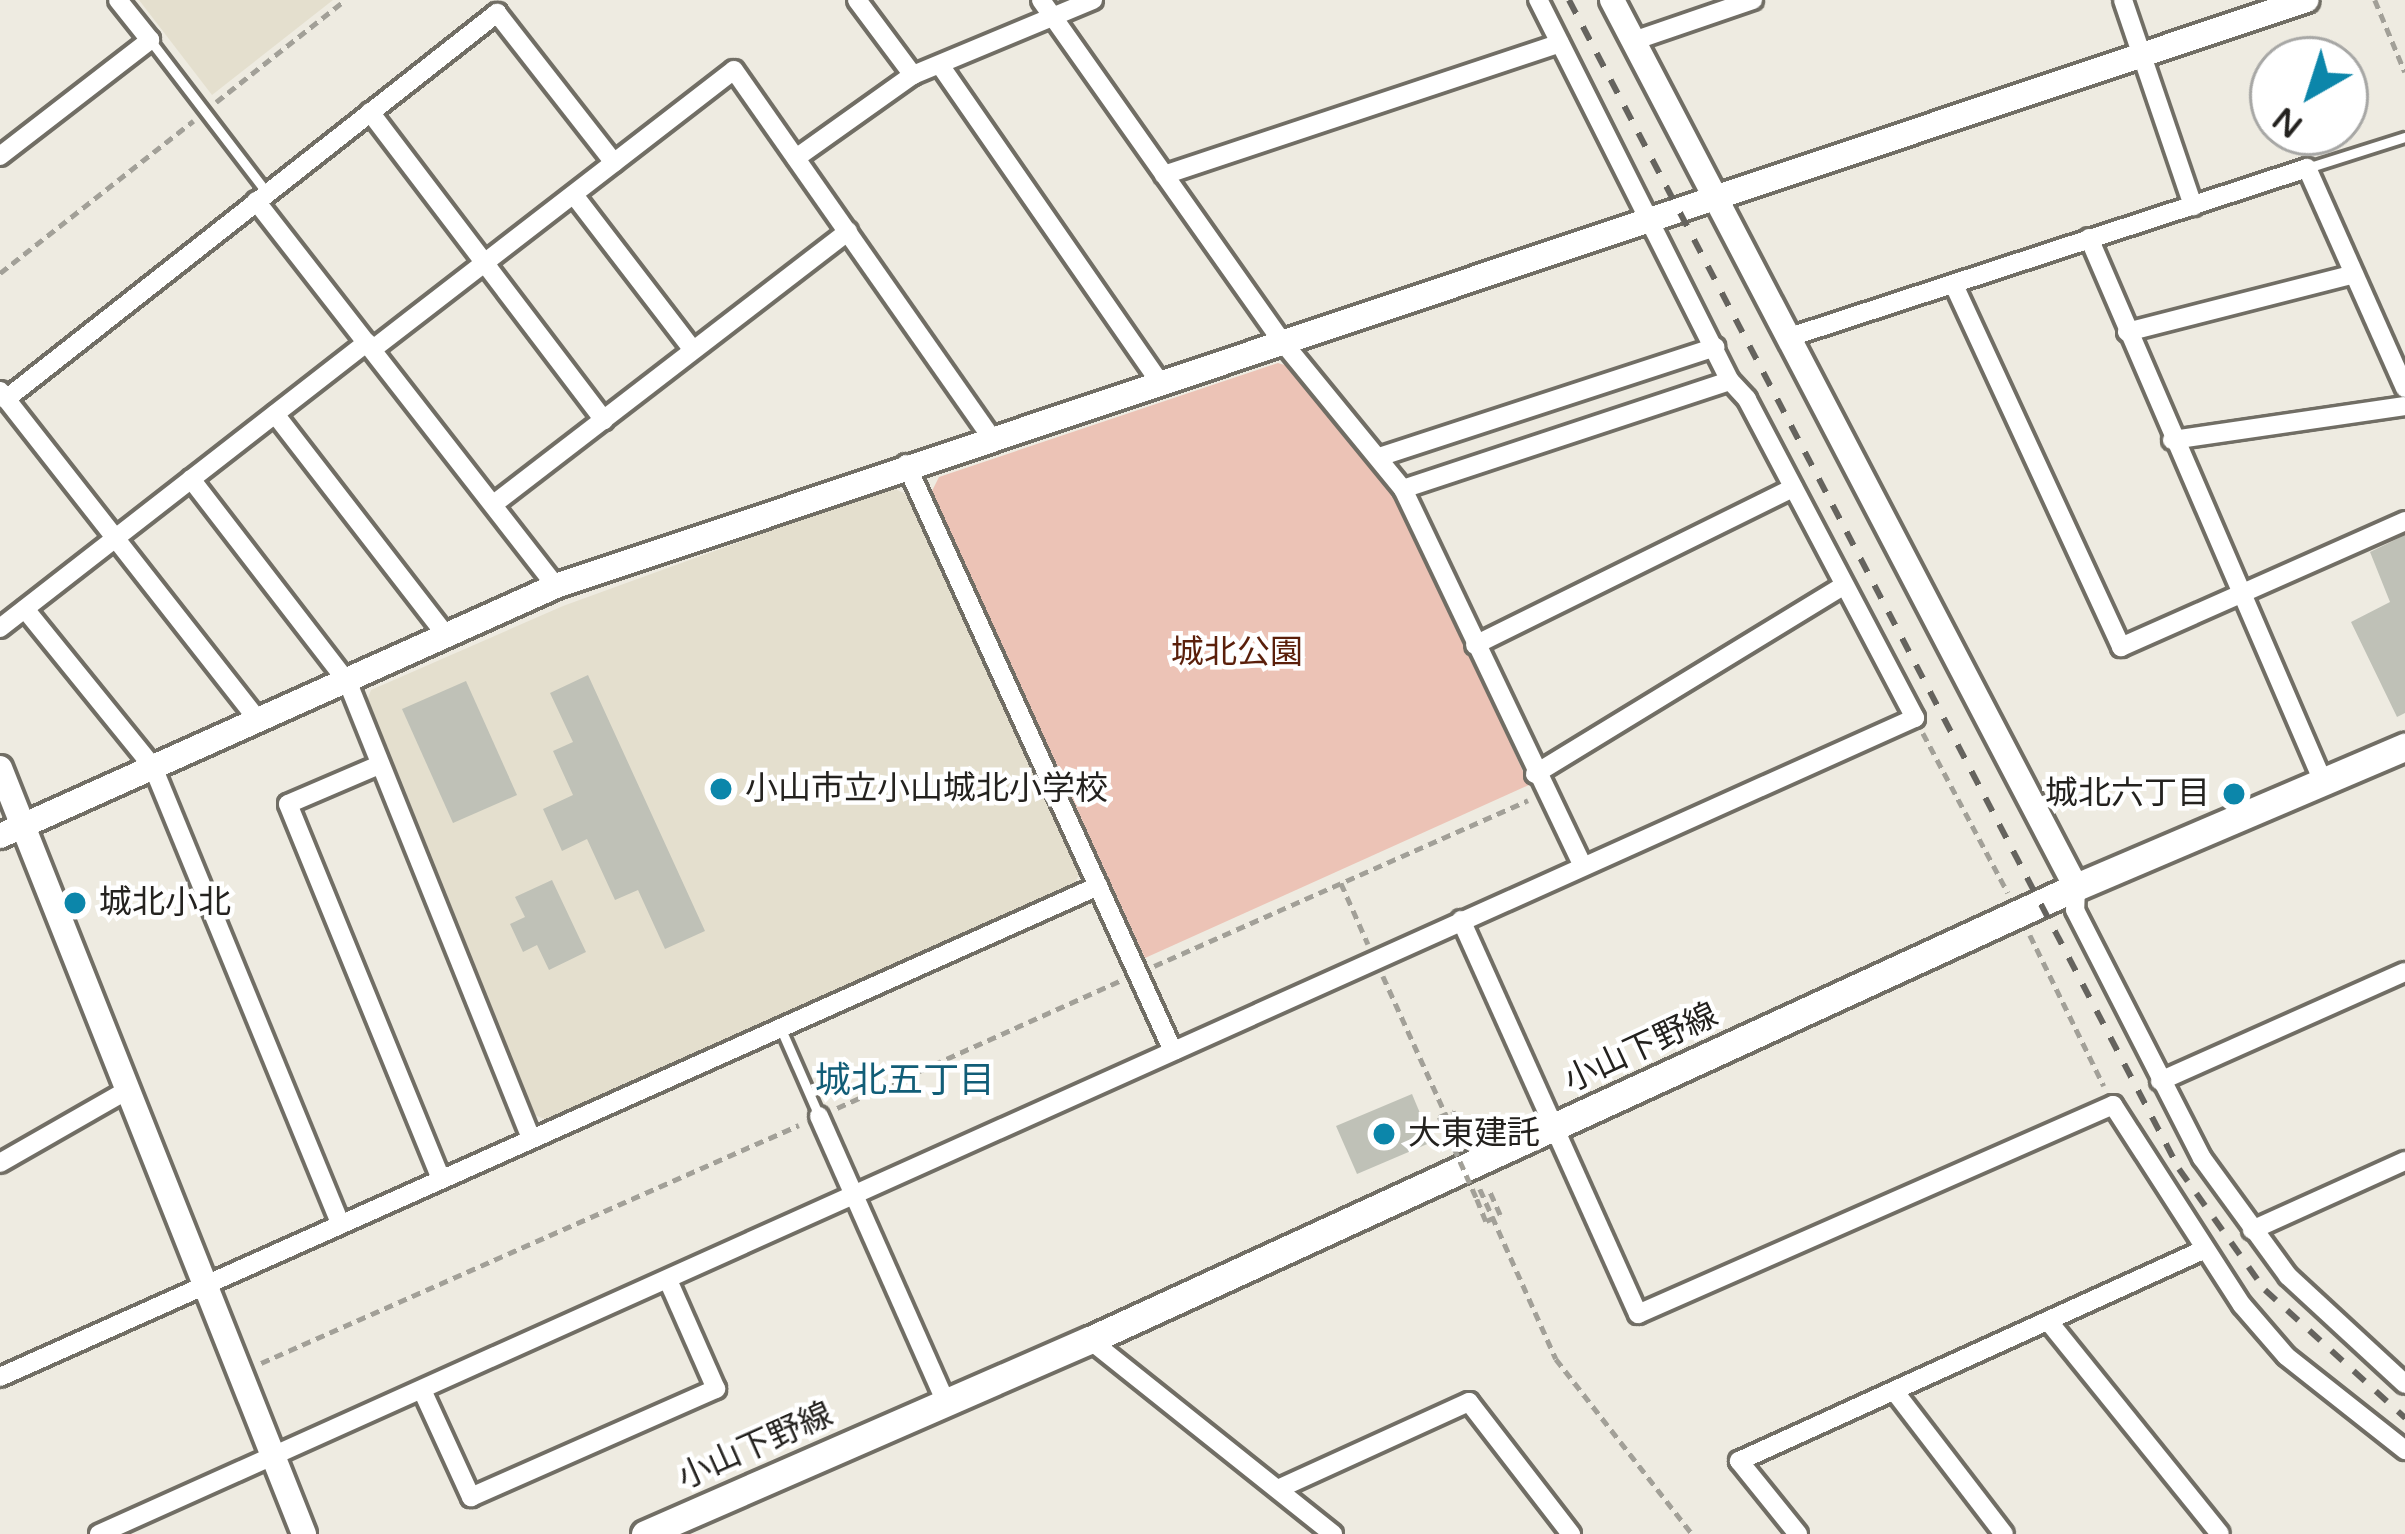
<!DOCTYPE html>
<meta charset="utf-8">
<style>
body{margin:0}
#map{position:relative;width:2405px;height:1534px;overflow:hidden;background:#eeebe1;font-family:"Varela Round","Noto Sans JP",sans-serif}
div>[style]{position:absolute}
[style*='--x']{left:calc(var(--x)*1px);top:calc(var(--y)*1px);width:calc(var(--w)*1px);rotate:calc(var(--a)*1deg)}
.built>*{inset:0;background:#e4dfce}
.green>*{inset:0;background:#ecc3b6}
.building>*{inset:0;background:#bfc1b7}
.path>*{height:4.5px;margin-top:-2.25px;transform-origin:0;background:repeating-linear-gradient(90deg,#a2a098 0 9px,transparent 0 15px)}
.roads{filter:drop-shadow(3px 0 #716e65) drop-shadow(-3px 0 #716e65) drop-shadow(0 3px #716e65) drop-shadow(0 -3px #716e65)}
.service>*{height:9px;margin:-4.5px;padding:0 4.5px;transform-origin:4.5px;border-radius:4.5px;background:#fff}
.minor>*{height:18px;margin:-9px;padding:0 9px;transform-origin:9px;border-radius:9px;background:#fff}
.tertiary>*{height:24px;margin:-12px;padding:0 12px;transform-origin:12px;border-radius:12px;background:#fff}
.secondary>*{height:27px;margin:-13.5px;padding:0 13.5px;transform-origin:13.5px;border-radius:13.5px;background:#fff}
.rail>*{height:6px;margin-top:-3px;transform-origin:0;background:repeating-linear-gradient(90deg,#65635e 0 15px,transparent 0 30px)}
.path-bridge>*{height:4.5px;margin-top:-2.25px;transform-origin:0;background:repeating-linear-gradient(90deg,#a2a098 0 9px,transparent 0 15px)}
.dots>*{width:33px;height:33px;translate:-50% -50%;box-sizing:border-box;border:6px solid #fff;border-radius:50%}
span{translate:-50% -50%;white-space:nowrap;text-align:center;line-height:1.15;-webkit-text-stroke:9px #fff;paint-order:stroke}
.park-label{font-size:33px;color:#5a1f0a}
.poi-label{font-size:33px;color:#24221f}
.left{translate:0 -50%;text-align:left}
.right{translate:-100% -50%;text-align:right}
.street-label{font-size:33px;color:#24221f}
.neighbourhood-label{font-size:36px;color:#115d77}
.north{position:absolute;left:2249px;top:36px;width:120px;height:120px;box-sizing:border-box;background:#fff;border:3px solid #a7a7a5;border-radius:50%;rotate:219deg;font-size:33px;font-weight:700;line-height:48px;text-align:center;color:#24221f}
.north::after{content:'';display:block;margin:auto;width:42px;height:54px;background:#0c86aa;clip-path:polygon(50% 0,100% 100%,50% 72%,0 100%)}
</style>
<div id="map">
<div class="built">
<i style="clip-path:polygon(139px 0,333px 0,212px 95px)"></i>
<i style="clip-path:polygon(891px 487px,912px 497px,1081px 872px,1072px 887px,547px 1120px,532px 1114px,365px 706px,371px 690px,563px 606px)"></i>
</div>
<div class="green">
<i style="clip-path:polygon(1278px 363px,1291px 367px,1381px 475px,1416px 531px,1529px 785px,1145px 958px,932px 491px,939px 477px)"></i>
</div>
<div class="building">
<i style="clip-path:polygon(2405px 535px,2405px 713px,2397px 717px,2351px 622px,2390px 602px,2370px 552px)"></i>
<i style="clip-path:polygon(588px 675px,705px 931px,665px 949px,638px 890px,615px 900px,587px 839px,562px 851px,543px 809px,573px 795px,553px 751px,573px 742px,550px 693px)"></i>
<i style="clip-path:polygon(466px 681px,517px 795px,453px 823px,402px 709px)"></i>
<i style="clip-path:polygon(552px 880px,586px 952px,549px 970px,537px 945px,523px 952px,510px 924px,525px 917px,515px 897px)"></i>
<i style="clip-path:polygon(1412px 1094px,1432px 1142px,1357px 1174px,1336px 1126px)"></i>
</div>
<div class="path">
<i style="--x:2375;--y:0;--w:78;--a:67.4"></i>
<i style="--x:216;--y:102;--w:164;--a:-38.3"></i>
<i style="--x:0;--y:273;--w:246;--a:-38.2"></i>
<i style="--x:1923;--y:733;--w:181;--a:62"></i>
<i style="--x:1341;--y:883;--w:67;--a:66.1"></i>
<i style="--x:2030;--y:935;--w:168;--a:63.9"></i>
<i style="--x:1154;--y:966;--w:409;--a:-23.9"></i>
<i style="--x:1383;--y:976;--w:187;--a:65.6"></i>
<i style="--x:837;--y:1108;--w:312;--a:-24.2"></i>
<i style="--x:1448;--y:1134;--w:19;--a:-118"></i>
<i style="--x:1439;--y:1117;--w:15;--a:-23"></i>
<i style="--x:1453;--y:1111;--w:21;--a:65"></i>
<i style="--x:1480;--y:1189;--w:186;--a:65.9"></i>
<i style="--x:1556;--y:1359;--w:222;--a:52.1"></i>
<i style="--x:1477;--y:1199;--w:24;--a:68"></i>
<i style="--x:1486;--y:1221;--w:15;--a:-23"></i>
<i style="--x:1500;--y:1215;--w:27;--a:-114"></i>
<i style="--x:261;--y:1363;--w:588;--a:-23.86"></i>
</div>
<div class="roads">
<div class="service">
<i style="--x:150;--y:40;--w:193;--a:52.6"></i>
<i style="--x:2307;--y:168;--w:103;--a:-17.6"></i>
<i style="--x:780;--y:1027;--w:97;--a:66.3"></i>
</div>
<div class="minor">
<i style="--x:857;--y:0;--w:94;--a:53.3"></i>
<i style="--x:1041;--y:0;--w:416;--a:54.8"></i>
<i style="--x:1281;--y:340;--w:193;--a:50.7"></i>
<i style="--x:1403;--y:489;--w:418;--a:64.5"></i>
<i style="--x:2123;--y:0;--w:218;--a:71.2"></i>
<i style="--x:1633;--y:41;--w:127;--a:-18.9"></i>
<i style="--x:940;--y:65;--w:381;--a:55.3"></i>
<i style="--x:370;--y:112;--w:387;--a:52.8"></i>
<i style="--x:0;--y:156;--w:190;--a:-37.7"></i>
<i style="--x:150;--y:40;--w:51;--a:-128.7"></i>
<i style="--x:796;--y:158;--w:143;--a:-35.4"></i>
<i style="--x:913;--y:75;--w:195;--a:-22.6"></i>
<i style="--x:1164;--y:175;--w:417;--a:-18.4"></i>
<i style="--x:574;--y:195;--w:195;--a:52.5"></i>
<i style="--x:256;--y:201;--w:488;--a:52.1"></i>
<i style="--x:2089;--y:238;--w:594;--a:66.71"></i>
<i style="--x:1954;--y:285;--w:399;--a:65.2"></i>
<i style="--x:2121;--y:647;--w:311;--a:-23.9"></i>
<i style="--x:2127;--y:332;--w:234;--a:-14.3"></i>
<i style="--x:1790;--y:337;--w:544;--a:-18.1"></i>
<i style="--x:2307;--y:168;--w:241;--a:66"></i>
<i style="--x:373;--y:349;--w:456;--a:-37.7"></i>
<i style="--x:734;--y:70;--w:448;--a:55"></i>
<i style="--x:0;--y:391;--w:415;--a:51.9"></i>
<i style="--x:6;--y:399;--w:625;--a:-38.17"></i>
<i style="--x:497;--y:13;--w:190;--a:52"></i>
<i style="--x:275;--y:414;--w:279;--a:52.3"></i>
<i style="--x:2172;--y:440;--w:235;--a:-8.3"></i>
<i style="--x:1379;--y:457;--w:354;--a:-18.1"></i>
<i style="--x:906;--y:464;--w:645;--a:65.54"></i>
<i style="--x:191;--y:479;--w:257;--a:52.4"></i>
<i style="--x:348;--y:683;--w:491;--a:68.1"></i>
<i style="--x:1403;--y:489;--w:344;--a:-18.3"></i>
<i style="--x:494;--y:504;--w:447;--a:-37.6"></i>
<i style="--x:25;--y:609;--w:203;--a:51"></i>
<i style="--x:153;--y:767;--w:494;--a:67.7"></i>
<i style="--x:0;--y:628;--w:465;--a:-37.9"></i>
<i style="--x:1475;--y:645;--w:355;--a:-26.3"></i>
<i style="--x:379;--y:765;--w:99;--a:156.8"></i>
<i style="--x:288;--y:804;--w:405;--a:67.8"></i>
<i style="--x:1535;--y:774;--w:361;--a:-31.4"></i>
<i style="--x:2076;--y:887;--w:23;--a:92"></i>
<i style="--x:2075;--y:910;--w:279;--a:62.9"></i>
<i style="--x:2202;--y:1158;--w:146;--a:53.9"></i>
<i style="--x:2288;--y:1276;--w:159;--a:42.7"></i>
<i style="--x:1461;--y:920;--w:432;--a:65.8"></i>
<i style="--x:1638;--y:1314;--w:519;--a:-23.75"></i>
<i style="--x:2113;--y:1105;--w:238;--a:57.2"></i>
<i style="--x:2242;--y:1305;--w:67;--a:49.2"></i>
<i style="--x:2286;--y:1356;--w:152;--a:38.3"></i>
<i style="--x:2160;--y:1081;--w:268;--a:-24"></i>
<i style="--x:819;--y:1116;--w:313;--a:66.1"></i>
<i style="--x:0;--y:1163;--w:149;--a:-29.8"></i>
<i style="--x:2252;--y:1230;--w:168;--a:-24.3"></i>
<i style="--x:2049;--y:1322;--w:272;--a:51.1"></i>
<i style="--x:1090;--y:1340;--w:311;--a:38.6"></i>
<i style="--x:0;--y:1377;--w:1203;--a:-24.09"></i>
<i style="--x:422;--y:1390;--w:118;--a:65.4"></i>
<i style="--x:471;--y:1497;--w:268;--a:-23.8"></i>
<i style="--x:716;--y:1389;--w:119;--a:-113.8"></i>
<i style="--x:1895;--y:1392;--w:179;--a:52.5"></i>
<i style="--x:1278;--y:1489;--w:210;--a:-24.5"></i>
<i style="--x:1469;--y:1402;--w:167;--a:52.3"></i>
<i style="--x:99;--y:1534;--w:1991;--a:-24.2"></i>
<i style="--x:1915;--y:718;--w:361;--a:-117.8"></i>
<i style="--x:1747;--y:399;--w:25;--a:-133"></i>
<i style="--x:1730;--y:381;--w:427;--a:-116.7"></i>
<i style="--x:1798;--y:1534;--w:94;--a:-128.9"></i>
<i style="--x:1739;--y:1461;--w:510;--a:-24.45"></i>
</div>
<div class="tertiary">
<i style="--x:1612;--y:0;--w:1001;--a:62.39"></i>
<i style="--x:0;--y:768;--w:824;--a:68.35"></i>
<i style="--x:0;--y:836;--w:610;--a:-24.21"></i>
<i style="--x:556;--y:586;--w:1846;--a:-18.51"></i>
</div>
<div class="secondary">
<i style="--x:645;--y:1534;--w:485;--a:-23.6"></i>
<i style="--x:1090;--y:1340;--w:1085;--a:-24.68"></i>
<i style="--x:2076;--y:887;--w:358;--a:-23.1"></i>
</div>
</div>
<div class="rail">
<i style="--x:1569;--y:0;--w:1319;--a:62.44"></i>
<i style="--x:2179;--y:1169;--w:148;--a:54.6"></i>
<i style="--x:2265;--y:1290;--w:190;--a:42.4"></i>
</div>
<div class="path-bridge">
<i style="--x:1448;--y:1134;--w:71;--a:66"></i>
</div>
<div class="dots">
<i style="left:721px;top:789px;background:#0c86aa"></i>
<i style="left:2234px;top:794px;background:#0c86aa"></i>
<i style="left:75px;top:903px;background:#0c86aa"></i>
<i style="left:1384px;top:1134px;background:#0c86aa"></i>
</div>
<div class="park-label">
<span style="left:1237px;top:653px">城北公園</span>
</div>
<div class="poi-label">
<span class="left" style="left:745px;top:789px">小山市立小山城北小学校</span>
<span class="right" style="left:2210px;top:794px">城北六丁目</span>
<span class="left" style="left:99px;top:903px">城北小北</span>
<span class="left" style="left:1408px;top:1134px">大東建託</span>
</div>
<div class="street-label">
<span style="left:1641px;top:1048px;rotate:-25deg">小山下野線</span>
<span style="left:755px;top:1446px;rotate:-24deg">小山下野線</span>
</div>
<div class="neighbourhood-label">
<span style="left:905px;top:1081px">城北五丁目</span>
</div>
<div class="north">N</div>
</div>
